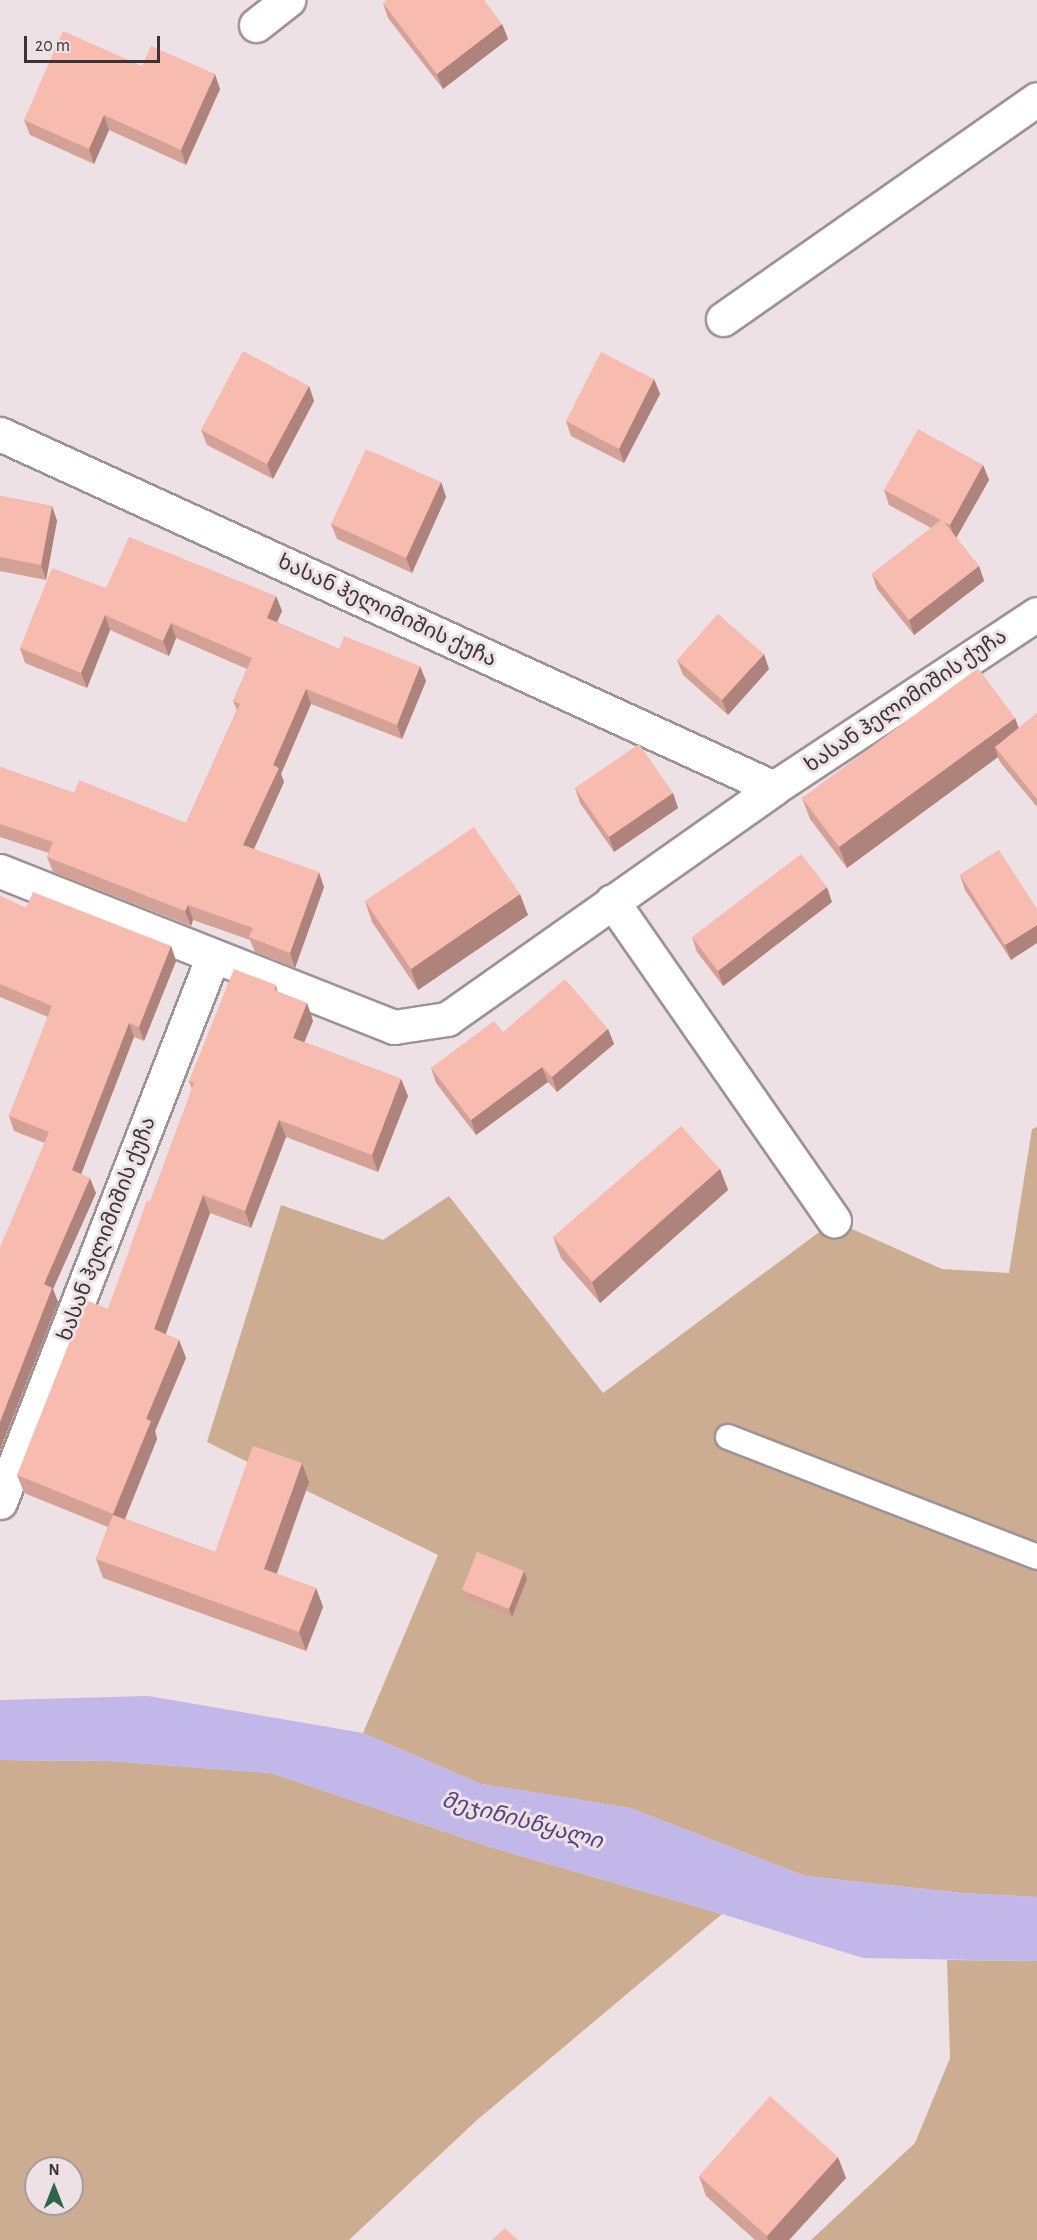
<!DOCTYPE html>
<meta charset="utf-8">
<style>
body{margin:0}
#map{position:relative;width:1037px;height:2240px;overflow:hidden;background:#eee1e5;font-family:"Alegreya Sans","Noto Sans Georgian",sans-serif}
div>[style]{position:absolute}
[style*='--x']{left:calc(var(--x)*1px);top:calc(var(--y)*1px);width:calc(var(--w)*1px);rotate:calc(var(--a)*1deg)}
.green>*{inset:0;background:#ccad91}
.water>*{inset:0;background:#c1b7e9}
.roads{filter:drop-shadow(2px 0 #9d9295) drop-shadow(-2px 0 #9d9295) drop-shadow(0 2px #9d9295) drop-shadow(0 -2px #9d9295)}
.service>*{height:24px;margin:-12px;padding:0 12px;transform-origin:12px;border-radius:12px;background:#fff}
.minor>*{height:33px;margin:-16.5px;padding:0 16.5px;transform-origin:16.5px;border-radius:16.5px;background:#fff}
.wall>*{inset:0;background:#d4a197}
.shaded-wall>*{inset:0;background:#ad837b}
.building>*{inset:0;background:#f7bbb0}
span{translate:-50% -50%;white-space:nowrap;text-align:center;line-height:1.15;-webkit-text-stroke:6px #eee1e5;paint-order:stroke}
.street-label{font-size:21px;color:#393436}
.water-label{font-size:22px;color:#51417e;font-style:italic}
.north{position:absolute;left:24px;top:2156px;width:60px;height:60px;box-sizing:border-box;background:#eee1e5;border:2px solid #a69c9f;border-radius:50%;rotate:0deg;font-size:16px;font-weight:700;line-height:24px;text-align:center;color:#393436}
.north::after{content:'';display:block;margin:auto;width:21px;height:27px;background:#306449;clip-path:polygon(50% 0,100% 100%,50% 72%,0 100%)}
.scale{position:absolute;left:24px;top:36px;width:136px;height:27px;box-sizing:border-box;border:3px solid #393436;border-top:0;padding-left:8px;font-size:18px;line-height:21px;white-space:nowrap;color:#393436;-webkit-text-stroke:4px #eee1e5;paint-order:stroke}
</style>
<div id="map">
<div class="green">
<i style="clip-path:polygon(1037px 1127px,1037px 1897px,962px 1893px,805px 1876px,630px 1808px,481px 1784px,363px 1733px,438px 1555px,207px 1442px,281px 1205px,383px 1240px,449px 1196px,603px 1393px,834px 1221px,942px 1269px,1009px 1273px,1032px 1129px)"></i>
<i style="clip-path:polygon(evenodd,0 1760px,110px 1761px,271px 1773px,490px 1847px,722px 1914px,477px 2120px,349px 2240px,0 2240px,0 1760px,36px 2168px,72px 2168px,72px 2204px,36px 2204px,36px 2168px)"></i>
<i style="clip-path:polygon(947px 1960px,1037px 1961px,1037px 2240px,811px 2240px,915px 2143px,950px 2058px)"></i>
</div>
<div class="water">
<i style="clip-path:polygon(148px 1696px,363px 1733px,481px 1784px,630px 1808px,805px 1876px,962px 1893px,1037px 1897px,1037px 1961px,863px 1958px,722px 1914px,490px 1847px,271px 1773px,110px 1761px,0 1760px,0 1700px)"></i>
</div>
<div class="roads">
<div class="service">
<i style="--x:728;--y:1437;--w:331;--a:21.2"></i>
</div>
<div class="minor">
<i style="--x:256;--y:25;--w:41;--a:-38"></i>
<i style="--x:723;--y:319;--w:383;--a:-35"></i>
<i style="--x:0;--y:434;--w:851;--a:24.58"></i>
<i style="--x:0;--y:871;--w:424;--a:21.6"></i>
<i style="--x:394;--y:1027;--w:54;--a:-8.6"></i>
<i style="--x:447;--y:1019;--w:400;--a:-35.2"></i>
<i style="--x:774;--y:788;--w:315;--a:-33.5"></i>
<i style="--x:612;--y:901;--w:389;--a:55.2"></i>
<i style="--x:0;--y:1502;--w:586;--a:-68.69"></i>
</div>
</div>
<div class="wall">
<i style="clip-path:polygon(383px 3px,502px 24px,508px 39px,443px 89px,388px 18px)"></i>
<i style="clip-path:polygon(142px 66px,220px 89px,186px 165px,109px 130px,94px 164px,30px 135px,24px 120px)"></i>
<i style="clip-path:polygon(654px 379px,660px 394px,624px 463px,571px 436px,566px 421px)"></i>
<i style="clip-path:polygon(309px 386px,314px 401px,273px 479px,207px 445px,201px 430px)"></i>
<i style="clip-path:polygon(983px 465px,989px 480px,956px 538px,979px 566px,984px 581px,914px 635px,877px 589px,872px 574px,931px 528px,889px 505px,884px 490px)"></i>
<i style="clip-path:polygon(441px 482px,446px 497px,412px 573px,337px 539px,331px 524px)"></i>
<i style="clip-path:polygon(0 496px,52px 506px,57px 521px,46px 580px,0 571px)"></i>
<i style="clip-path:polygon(106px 588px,276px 596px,282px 611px,277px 622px,339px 649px,426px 681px,402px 739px,311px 704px,281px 774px,284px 782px,254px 849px,324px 887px,295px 968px,255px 952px,250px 940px,193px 920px,191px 926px,53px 872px,47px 857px,49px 853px,0 837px,0 767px,74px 793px,186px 823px,237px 710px,233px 701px,247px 669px,176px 638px,169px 656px,110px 630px,87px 688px,25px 663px,20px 648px)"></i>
<i style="clip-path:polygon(677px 660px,769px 669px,728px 715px,683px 675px)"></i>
<i style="clip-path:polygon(1037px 713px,1037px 807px,1000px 762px,998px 757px,847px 868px,810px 819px,802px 798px,1019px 728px)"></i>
<i style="clip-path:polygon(575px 788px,673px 793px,678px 808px,614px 852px,580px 803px)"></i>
<i style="clip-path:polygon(999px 850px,1011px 960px,965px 890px,960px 875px)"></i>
<i style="clip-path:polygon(0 896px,26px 908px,171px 946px,176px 961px,144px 1041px,134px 1037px,81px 1174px,96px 1193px,53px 1289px,58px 1302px,0 1450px,0 1248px,45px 1143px,14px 1131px,9px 1116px,48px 1017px,0 997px)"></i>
<i style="clip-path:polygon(365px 901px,528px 915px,418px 990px,372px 922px)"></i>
<i style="clip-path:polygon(832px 902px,723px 986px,697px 952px,692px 937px)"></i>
<i style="clip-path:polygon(276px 985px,278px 992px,307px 1003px,313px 1021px,304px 1042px,401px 1079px,408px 1096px,378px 1172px,286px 1137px,251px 1228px,210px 1213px,165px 1334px,179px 1340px,186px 1358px,155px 1431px,157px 1439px,125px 1519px,215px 1552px,309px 1482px,277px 1574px,316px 1588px,323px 1607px,306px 1651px,103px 1578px,96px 1559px,108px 1527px,24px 1493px,17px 1475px,108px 1309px,150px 1202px,192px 1089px,189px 1081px)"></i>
<i style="clip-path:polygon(608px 1029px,614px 1044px,557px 1092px,548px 1082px,476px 1135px,436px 1083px,431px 1068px,503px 1032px)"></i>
<i style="clip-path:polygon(720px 1169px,728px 1190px,600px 1303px,561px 1258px,553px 1237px)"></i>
<i style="clip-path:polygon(524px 1571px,527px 1579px,512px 1617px,465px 1598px,462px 1590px)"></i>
<i style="clip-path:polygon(699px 2176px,846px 2178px,789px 2240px,755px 2240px,706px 2196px)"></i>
</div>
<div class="shaded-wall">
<i style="clip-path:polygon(502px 24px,508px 39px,443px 89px,437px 74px)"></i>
<i style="clip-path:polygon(215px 74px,220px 89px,186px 165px,181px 150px)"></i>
<i style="clip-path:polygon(104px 115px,109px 130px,94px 164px,89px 149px)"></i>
<i style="clip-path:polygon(654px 379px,660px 394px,624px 463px,619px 449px)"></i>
<i style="clip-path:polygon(309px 386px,314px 401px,273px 479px,267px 464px)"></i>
<i style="clip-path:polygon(983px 465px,989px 480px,955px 540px,950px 525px)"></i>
<i style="clip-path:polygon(441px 482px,446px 497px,412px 573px,406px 558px)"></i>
<i style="clip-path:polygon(52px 506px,57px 521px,46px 580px,41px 565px)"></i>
<i style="clip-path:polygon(979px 566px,984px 581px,914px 635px,909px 620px)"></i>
<i style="clip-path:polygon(276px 596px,282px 611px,272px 633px,267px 618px)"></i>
<i style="clip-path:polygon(105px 615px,110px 630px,87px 688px,81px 673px)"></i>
<i style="clip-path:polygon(171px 623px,176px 638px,169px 656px,163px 641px)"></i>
<i style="clip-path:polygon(764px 654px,769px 669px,728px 715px,722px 700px)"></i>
<i style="clip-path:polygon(420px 666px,426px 681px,402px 739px,397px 725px)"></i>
<i style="clip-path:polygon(306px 689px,311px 704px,281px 774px,284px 782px,249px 860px,243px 845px,273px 765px)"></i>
<i style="clip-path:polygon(1015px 718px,1023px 739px,995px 747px,998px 757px,847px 868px,839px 847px)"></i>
<i style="clip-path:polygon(673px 793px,678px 808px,614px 852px,609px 837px)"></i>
<i style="clip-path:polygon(319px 872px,324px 887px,295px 968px,290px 953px)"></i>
<i style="clip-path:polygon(827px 887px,832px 902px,723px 986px,718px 971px)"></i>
<i style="clip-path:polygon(520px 894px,528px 915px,418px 990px,411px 969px)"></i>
<i style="clip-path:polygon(188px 905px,193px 920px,191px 926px,185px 911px)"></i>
<i style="clip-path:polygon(1037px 925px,1037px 943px,1011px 960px,1005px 945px)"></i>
<i style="clip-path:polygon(171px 946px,176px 961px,144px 1041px,139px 1027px)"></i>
<i style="clip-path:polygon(307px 1003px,313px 1021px,299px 1055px,293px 1038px)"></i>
<i style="clip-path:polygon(129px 1023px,134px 1037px,77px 1185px,72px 1170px)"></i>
<i style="clip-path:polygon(608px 1029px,614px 1044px,557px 1092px,552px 1077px)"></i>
<i style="clip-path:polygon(542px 1067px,548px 1082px,476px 1135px,471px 1120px)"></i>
<i style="clip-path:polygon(401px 1079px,408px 1096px,378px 1172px,372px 1155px)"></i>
<i style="clip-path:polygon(279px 1120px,286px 1137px,251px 1228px,245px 1211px)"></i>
<i style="clip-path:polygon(720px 1169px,728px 1190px,600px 1303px,592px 1282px)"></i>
<i style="clip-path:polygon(90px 1178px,96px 1193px,53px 1289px,58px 1302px,0 1450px,0 1422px,44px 1284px)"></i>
<i style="clip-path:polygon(203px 1195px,210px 1213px,161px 1347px,154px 1329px)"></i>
<i style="clip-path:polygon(179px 1340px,186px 1358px,155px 1431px,157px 1439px,120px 1531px,113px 1514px,146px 1419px)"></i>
<i style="clip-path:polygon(302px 1463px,309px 1482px,271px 1588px,264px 1569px)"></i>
<i style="clip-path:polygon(524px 1571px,527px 1579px,512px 1617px,509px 1609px)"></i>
<i style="clip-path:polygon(316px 1588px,323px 1607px,306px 1651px,299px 1632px)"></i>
<i style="clip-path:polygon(838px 2157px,846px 2178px,789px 2240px,768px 2240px,767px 2236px)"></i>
</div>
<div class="building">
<i style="clip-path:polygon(387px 0,484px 0,502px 24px,437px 74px,383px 3px)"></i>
<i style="clip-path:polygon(63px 31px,142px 66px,151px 46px,215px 74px,181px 150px,104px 115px,89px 149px,24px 120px)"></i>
<i style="clip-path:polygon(243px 351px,309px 386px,267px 464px,201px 430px)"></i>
<i style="clip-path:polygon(601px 352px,654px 379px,619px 449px,566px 421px)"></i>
<i style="clip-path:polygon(918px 429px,983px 465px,950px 525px,944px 522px,979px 566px,909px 620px,872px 574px,941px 520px,884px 490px)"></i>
<i style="clip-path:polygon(366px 449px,441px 482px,406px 558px,331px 524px)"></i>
<i style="clip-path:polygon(0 496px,52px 506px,41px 565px,0 557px)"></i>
<i style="clip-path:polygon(129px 537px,276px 596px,267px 618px,339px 649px,344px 636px,420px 666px,397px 725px,306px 689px,273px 765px,279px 768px,243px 845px,319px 872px,290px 953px,249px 937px,253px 928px,188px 905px,185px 911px,47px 857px,53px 842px,0 824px,0 767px,74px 793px,79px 780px,186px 823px,240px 704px,233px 701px,252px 658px,171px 623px,163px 641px,105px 615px,81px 673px,20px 648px,52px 568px,106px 588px)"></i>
<i style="clip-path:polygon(718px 614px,764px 654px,722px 700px,677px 660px)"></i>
<i style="clip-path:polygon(978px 668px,1015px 718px,839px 847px,802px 798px)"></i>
<i style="clip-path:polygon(1037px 713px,1037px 799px,995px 747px)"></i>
<i style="clip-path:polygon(639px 744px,673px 793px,609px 837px,575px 788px)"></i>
<i style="clip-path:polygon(474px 827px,520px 894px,411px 969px,365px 901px)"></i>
<i style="clip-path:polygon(999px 850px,1037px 909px,1037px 925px,1005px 945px,960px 875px)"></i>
<i style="clip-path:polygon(801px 854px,827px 887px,718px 971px,692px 937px)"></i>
<i style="clip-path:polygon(33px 892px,171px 946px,139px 1027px,129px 1023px,72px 1170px,90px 1178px,44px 1284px,52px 1288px,0 1422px,0 1248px,49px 1132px,9px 1116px,52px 1006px,0 984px,0 896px,26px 908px)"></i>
<i style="clip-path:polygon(234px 969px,276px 985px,274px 990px,307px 1003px,293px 1038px,401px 1079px,372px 1155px,279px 1120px,245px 1211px,203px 1195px,154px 1329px,179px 1340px,146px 1419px,151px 1421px,113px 1514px,17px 1475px,86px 1300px,108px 1309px,147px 1200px,150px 1202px,194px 1083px,189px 1081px)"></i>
<i style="clip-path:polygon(565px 979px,608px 1029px,552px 1077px,542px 1067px,471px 1120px,431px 1068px,494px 1021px,503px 1032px)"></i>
<i style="clip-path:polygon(681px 1126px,720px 1169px,592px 1282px,553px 1237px)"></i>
<i style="clip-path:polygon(253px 1446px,302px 1463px,264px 1569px,316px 1588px,299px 1632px,96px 1559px,113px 1515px,215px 1552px)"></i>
<i style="clip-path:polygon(477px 1552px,524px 1571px,509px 1609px,462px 1590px)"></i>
<i style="clip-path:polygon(770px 2096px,838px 2157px,767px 2236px,699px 2176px)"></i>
<i style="clip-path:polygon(505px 2228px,518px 2240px,492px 2240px)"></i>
</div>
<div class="street-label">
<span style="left:387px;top:611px;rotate:25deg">ხასან ჰელიმიშის ქუჩა</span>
<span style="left:906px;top:701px;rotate:-34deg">ხასან ჰელიმიშის ქუჩა</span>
<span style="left:107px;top:1229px;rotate:-69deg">ხასან ჰელიმიშის ქუჩა</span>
</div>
<div class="water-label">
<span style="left:522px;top:1821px;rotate:15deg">მეჯინისწყალი</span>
</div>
<div class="north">N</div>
<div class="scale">20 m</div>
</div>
